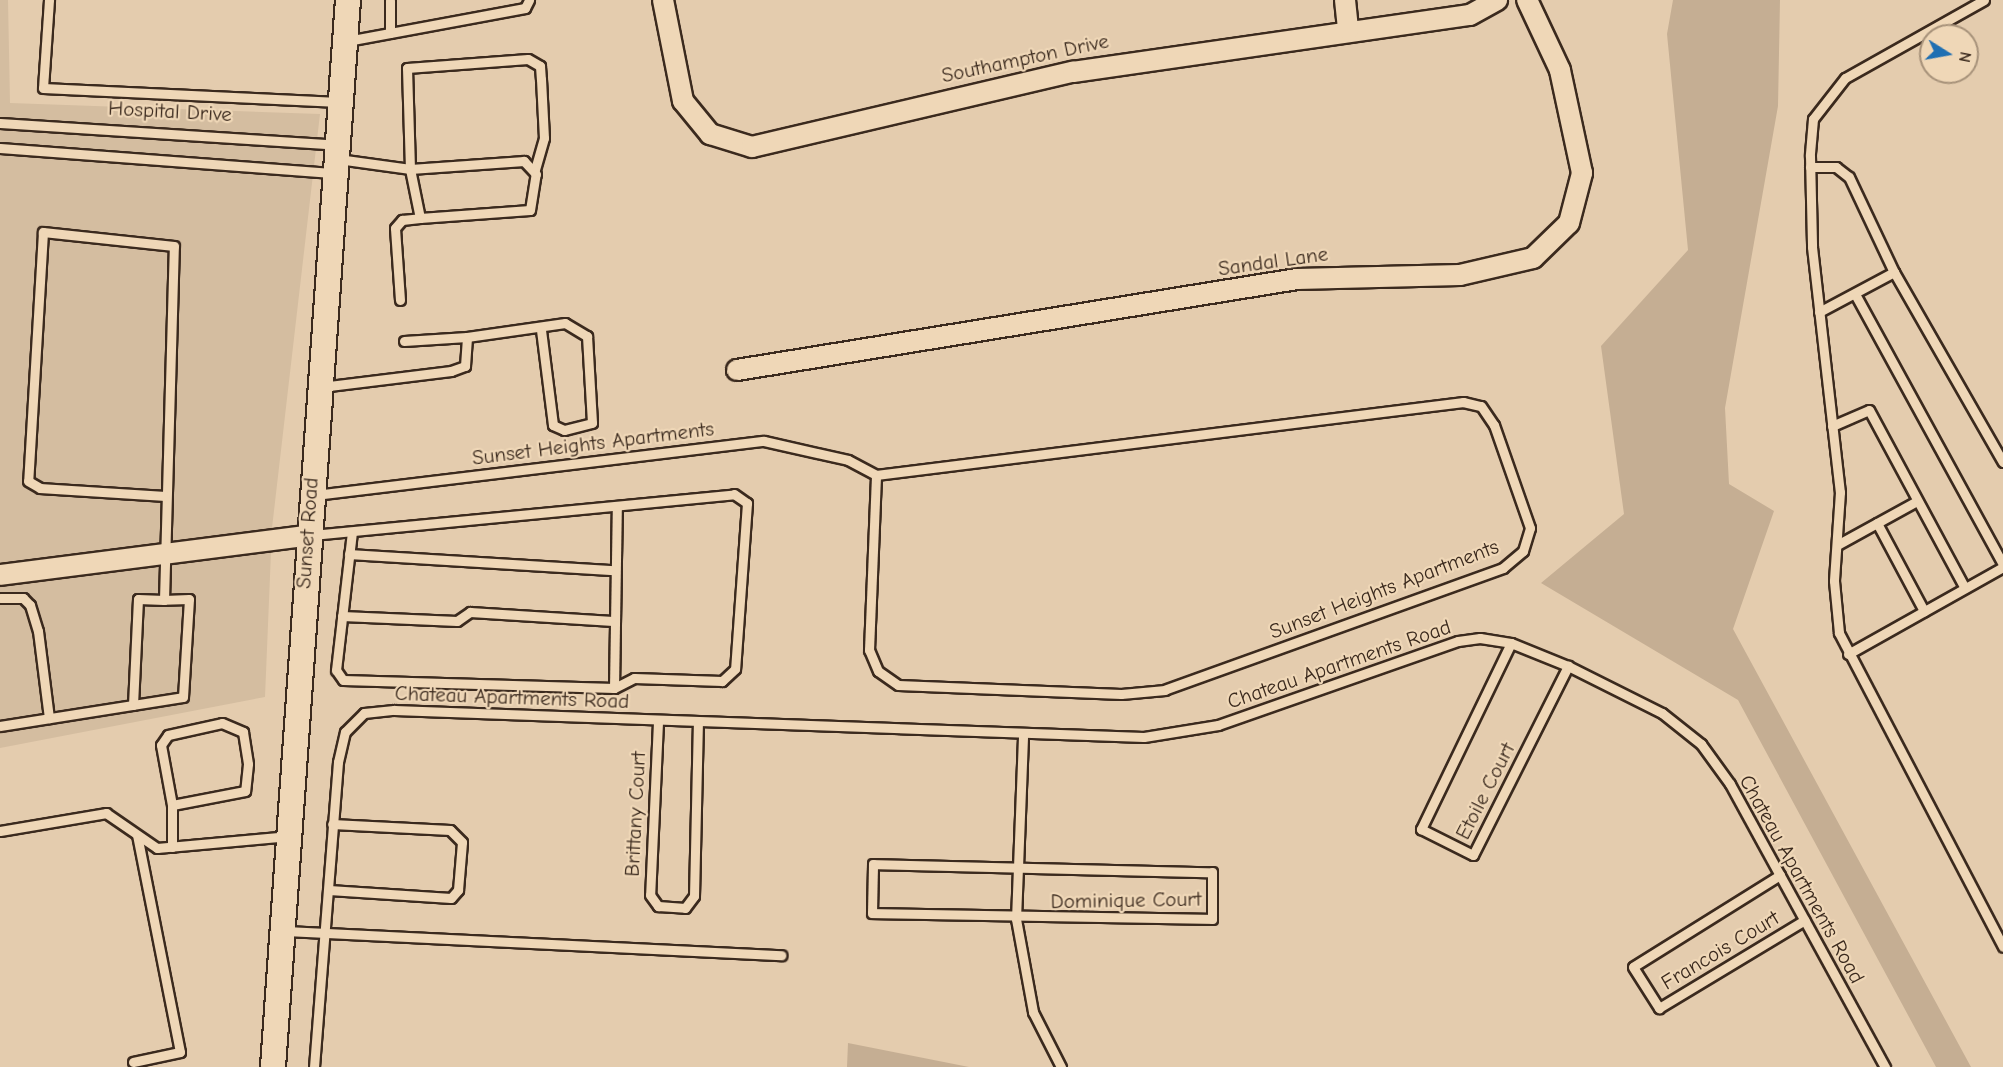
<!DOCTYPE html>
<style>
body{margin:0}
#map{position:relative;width:2003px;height:1067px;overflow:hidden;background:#e4ccae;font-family:"Comic Neue",sans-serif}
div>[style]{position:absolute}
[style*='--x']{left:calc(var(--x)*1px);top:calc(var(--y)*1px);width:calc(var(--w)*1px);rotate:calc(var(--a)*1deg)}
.built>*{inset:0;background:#d4bda0}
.green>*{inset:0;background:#c5ae93}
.roads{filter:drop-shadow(2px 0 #3b2a1e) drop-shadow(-2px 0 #3b2a1e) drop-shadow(0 2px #3b2a1e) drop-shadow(0 -2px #3b2a1e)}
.service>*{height:9px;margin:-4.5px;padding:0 4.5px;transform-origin:4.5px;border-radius:4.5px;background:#efd7b7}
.minor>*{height:20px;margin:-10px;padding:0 10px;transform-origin:10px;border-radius:10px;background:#efd7b7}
.tertiary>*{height:24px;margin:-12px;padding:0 12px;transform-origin:12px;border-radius:12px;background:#efd7b7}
span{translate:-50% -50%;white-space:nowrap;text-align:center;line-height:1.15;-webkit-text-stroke:4.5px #efd7b7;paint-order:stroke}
.street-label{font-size:21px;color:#3b2a1e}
.north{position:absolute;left:1919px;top:24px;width:60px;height:60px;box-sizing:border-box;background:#efd7b7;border:2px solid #a7927a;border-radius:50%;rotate:101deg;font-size:16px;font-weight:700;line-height:24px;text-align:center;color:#3b2a1e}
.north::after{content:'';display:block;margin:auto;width:21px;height:27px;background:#1f6fb2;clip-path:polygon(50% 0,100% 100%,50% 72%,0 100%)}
</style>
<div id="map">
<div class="built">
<i style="clip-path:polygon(0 0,8px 0,10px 103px,320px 114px,272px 528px,265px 697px,0 748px)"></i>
</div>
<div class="green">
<i style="clip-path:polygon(1673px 0,1780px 0,1778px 106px,1725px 408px,1729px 484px,1774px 511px,1733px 629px,1971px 1067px,1936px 1067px,1738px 700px,1541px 583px,1624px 514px,1601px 346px,1688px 250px,1667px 34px)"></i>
<i style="clip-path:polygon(848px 1043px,969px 1067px,847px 1067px)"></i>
</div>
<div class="roads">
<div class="service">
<i style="--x:49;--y:0;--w:88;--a:93.9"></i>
<i style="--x:43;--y:88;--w:296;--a:2.7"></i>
<i style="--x:390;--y:0;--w:33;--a:90"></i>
<i style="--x:1984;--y:0;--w:159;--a:150.7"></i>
<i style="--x:1845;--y:78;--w:52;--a:128"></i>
<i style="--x:1813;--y:119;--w:37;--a:95"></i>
<i style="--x:1810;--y:156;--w:91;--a:88.7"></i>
<i style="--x:1812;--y:247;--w:247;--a:83.5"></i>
<i style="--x:1840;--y:492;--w:89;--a:93.9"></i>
<i style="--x:1834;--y:581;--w:52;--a:84.5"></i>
<i style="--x:1839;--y:633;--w:354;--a:62.4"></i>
<i style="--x:347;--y:41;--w:181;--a:-10.5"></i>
<i style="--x:525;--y:8;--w:9;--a:-63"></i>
<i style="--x:0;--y:123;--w:338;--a:3.7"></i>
<i style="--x:0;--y:148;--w:336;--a:4.3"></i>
<i style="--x:338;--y:159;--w:73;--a:7.9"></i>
<i style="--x:410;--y:169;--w:50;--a:78.5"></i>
<i style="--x:420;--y:218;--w:110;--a:-4.2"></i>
<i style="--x:530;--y:210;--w:36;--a:-81"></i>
<i style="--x:536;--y:174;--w:18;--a:-133"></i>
<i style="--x:524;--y:161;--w:114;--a:176"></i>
<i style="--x:410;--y:169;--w:101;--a:-91.7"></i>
<i style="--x:407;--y:68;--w:121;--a:-4.3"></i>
<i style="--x:528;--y:59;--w:14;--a:30"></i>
<i style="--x:540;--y:66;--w:13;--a:86"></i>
<i style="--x:541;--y:79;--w:59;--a:87.1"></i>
<i style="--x:544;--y:138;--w:35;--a:106"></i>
<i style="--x:1810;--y:167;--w:26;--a:0"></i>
<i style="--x:1836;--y:167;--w:16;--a:38"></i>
<i style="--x:1849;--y:177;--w:105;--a:64.7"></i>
<i style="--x:1894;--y:272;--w:219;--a:60.2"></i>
<i style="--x:1855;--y:294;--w:308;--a:61.3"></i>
<i style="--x:400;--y:300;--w:72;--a:-94"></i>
<i style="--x:395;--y:228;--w:11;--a:-49"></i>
<i style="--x:402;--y:220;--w:18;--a:-6"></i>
<i style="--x:1819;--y:312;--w:85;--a:-28.1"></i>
<i style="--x:404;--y:341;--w:63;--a:-3.6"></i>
<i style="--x:321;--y:387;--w:131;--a:-7"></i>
<i style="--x:451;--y:371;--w:15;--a:-20"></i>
<i style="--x:465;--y:366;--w:29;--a:-86"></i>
<i style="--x:467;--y:337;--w:99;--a:-8.1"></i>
<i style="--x:565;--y:323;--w:26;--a:31"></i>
<i style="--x:587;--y:336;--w:87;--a:86.7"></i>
<i style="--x:592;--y:423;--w:29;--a:166"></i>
<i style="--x:564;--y:430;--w:12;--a:-156"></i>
<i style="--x:553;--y:425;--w:96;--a:-97.2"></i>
<i style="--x:1832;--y:426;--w:40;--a:-23.4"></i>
<i style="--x:1869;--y:410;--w:202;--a:61.7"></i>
<i style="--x:315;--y:495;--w:452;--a:-6.9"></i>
<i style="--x:764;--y:441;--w:86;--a:12.7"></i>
<i style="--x:848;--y:460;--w:32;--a:28"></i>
<i style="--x:876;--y:475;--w:592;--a:-7.09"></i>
<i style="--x:1463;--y:402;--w:18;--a:13"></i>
<i style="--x:1481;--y:406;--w:23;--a:56"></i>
<i style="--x:1494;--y:425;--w:109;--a:70.7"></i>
<i style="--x:1530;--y:528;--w:24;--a:107"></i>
<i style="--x:1523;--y:551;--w:26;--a:140"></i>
<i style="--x:1503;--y:568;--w:359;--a:160.2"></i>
<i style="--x:1165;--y:690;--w:44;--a:174.8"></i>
<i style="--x:1121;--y:694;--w:223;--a:-177.7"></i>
<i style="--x:898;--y:685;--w:24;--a:-145"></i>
<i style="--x:878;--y:671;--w:23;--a:-113"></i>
<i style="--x:869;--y:650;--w:175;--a:-87.7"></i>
<i style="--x:1877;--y:523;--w:100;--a:61.9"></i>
<i style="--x:312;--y:535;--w:424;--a:-5.5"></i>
<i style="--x:734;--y:494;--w:16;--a:35"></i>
<i style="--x:747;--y:503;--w:166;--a:94.1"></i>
<i style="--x:735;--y:669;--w:18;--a:137"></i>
<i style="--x:722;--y:681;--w:88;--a:-178"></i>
<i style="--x:634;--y:678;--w:22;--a:153"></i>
<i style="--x:614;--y:688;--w:271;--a:-178.3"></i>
<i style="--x:343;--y:680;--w:12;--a:-125"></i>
<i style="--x:336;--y:670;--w:139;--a:-83.4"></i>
<i style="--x:1837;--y:545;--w:91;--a:-28.8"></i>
<i style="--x:349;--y:554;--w:265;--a:3.5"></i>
<i style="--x:0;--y:598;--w:23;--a:0"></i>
<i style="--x:23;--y:598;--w:10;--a:45"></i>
<i style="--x:30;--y:605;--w:27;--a:73"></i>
<i style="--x:38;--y:631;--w:88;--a:82.8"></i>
<i style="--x:342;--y:616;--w:115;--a:2.5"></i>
<i style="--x:457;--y:621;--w:16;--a:-35"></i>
<i style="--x:470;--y:612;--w:143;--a:3.6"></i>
<i style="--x:1511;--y:643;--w:207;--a:115.8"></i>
<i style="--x:1421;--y:829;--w:58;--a:26.6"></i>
<i style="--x:1473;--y:855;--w:212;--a:-63.3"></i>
<i style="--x:1848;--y:654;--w:178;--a:-29.3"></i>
<i style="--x:614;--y:688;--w:182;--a:-89.1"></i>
<i style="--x:133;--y:705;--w:106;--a:-87.3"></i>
<i style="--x:138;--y:599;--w:26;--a:2"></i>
<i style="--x:658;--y:722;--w:173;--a:92.6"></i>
<i style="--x:650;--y:895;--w:14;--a:54"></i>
<i style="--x:658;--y:906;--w:27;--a:4"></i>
<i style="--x:685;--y:908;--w:15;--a:-53"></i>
<i style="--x:694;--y:896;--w:172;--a:-88.7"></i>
<i style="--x:0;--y:726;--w:185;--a:-9"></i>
<i style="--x:183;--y:697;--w:98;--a:-86.5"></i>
<i style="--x:189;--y:599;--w:25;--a:178"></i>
<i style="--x:164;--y:600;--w:354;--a:-88.4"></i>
<i style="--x:174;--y:246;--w:132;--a:-173.9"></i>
<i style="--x:43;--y:232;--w:249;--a:93.4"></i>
<i style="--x:28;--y:481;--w:14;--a:30"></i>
<i style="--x:40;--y:488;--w:125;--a:3.7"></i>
<i style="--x:1023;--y:737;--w:182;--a:92.2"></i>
<i style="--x:1016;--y:919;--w:95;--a:79.6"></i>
<i style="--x:1033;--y:1012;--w:62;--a:63"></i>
<i style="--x:172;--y:805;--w:61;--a:-100.4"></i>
<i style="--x:161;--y:745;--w:12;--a:-55"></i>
<i style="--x:168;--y:735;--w:55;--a:-12.5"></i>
<i style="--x:222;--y:723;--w:23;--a:23"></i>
<i style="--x:243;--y:732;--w:32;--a:81"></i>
<i style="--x:248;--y:764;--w:27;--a:96"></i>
<i style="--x:245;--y:791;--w:74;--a:169.1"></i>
<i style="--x:172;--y:805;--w:42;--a:90"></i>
<i style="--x:0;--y:831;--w:108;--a:-9.6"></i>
<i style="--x:106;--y:813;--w:62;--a:34.5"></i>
<i style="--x:157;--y:848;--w:133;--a:-5.2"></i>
<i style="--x:873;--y:864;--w:339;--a:1.4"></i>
<i style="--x:1212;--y:872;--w:47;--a:90"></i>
<i style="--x:1212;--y:919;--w:340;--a:-179"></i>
<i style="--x:872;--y:913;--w:49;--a:-88.8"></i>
<i style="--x:1780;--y:875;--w:173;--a:148"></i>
<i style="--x:1633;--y:967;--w:49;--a:57.6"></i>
<i style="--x:1659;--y:1008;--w:170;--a:-31.1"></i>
<i style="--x:329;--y:890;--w:122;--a:3.8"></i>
<i style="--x:451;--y:898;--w:11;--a:-49"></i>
<i style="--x:458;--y:890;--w:48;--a:-85.2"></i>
<i style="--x:462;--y:842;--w:17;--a:-135"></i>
<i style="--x:450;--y:830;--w:118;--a:-177.1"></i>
<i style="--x:285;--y:931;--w:497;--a:2.8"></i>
<i style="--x:133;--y:1062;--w:48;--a:-12"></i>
<i style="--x:180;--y:1052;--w:221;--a:-101.2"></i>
<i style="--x:314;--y:1067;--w:306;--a:-85.5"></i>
<i style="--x:338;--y:762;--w:31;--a:-77"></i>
<i style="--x:345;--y:732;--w:27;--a:-45"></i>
<i style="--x:364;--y:713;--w:30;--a:-6"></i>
<i style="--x:394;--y:710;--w:750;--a:2.06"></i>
<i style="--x:1144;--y:737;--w:75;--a:-9.2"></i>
<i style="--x:1218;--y:725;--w:254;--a:-19.3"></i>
<i style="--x:1458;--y:641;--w:22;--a:-8"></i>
<i style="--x:1480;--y:638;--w:31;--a:9"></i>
<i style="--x:1511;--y:643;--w:61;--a:22"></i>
<i style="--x:1568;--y:666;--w:105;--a:26.6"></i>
<i style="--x:1662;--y:713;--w:50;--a:38.5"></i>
<i style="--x:1701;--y:744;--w:49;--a:54.1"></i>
<i style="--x:1730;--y:784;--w:323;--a:61.3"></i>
</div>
<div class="minor">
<i style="--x:663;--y:0;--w:103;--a:78.8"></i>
<i style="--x:683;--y:101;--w:43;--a:50.7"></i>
<i style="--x:710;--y:134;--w:44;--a:17.2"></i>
<i style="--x:752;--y:147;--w:330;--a:-13.2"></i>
<i style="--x:1073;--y:72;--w:401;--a:-8.2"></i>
<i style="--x:1470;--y:15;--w:31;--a:-29"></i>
<i style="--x:1345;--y:0;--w:30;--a:84"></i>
<i style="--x:737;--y:370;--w:567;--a:-9.23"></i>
<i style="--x:1297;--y:279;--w:163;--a:-1.4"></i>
<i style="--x:1460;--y:275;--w:75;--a:-13.1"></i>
<i style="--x:1533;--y:258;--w:50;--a:-44.2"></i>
<i style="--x:1569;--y:223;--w:52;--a:-75.4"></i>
<i style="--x:1582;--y:173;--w:105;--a:-102.1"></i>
<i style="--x:1560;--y:70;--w:77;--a:-115.2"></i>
<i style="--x:0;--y:575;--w:308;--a:-7.3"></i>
</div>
<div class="tertiary">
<i style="--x:273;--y:1067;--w:1070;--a:-85.98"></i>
</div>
</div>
<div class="street-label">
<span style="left:1025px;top:58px;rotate:-12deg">Southampton Drive</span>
<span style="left:170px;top:111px;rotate:3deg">Hospital Drive</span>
<span style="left:1273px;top:261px;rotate:-8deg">Sandal Lane</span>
<span style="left:593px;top:443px;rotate:-7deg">Sunset Heights Apartments</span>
<span style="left:307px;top:533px;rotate:-86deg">Sunset Road</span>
<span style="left:1384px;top:589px;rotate:-21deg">Sunset Heights Apartments</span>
<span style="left:1339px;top:664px;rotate:-19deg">Chateau Apartments Road</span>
<span style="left:512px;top:697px;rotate:2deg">Chateau Apartments Road</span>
<span style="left:1485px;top:791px;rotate:-63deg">Etoile Court</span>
<span style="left:635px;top:814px;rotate:-87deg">Brittany Court</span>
<span style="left:1802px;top:879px;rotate:61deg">Chateau Apartments Road</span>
<span style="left:1126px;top:900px;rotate:-1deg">Dominique Court</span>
<span style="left:1720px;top:950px;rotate:-31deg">Francois Court</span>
</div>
<div class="north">N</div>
</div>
